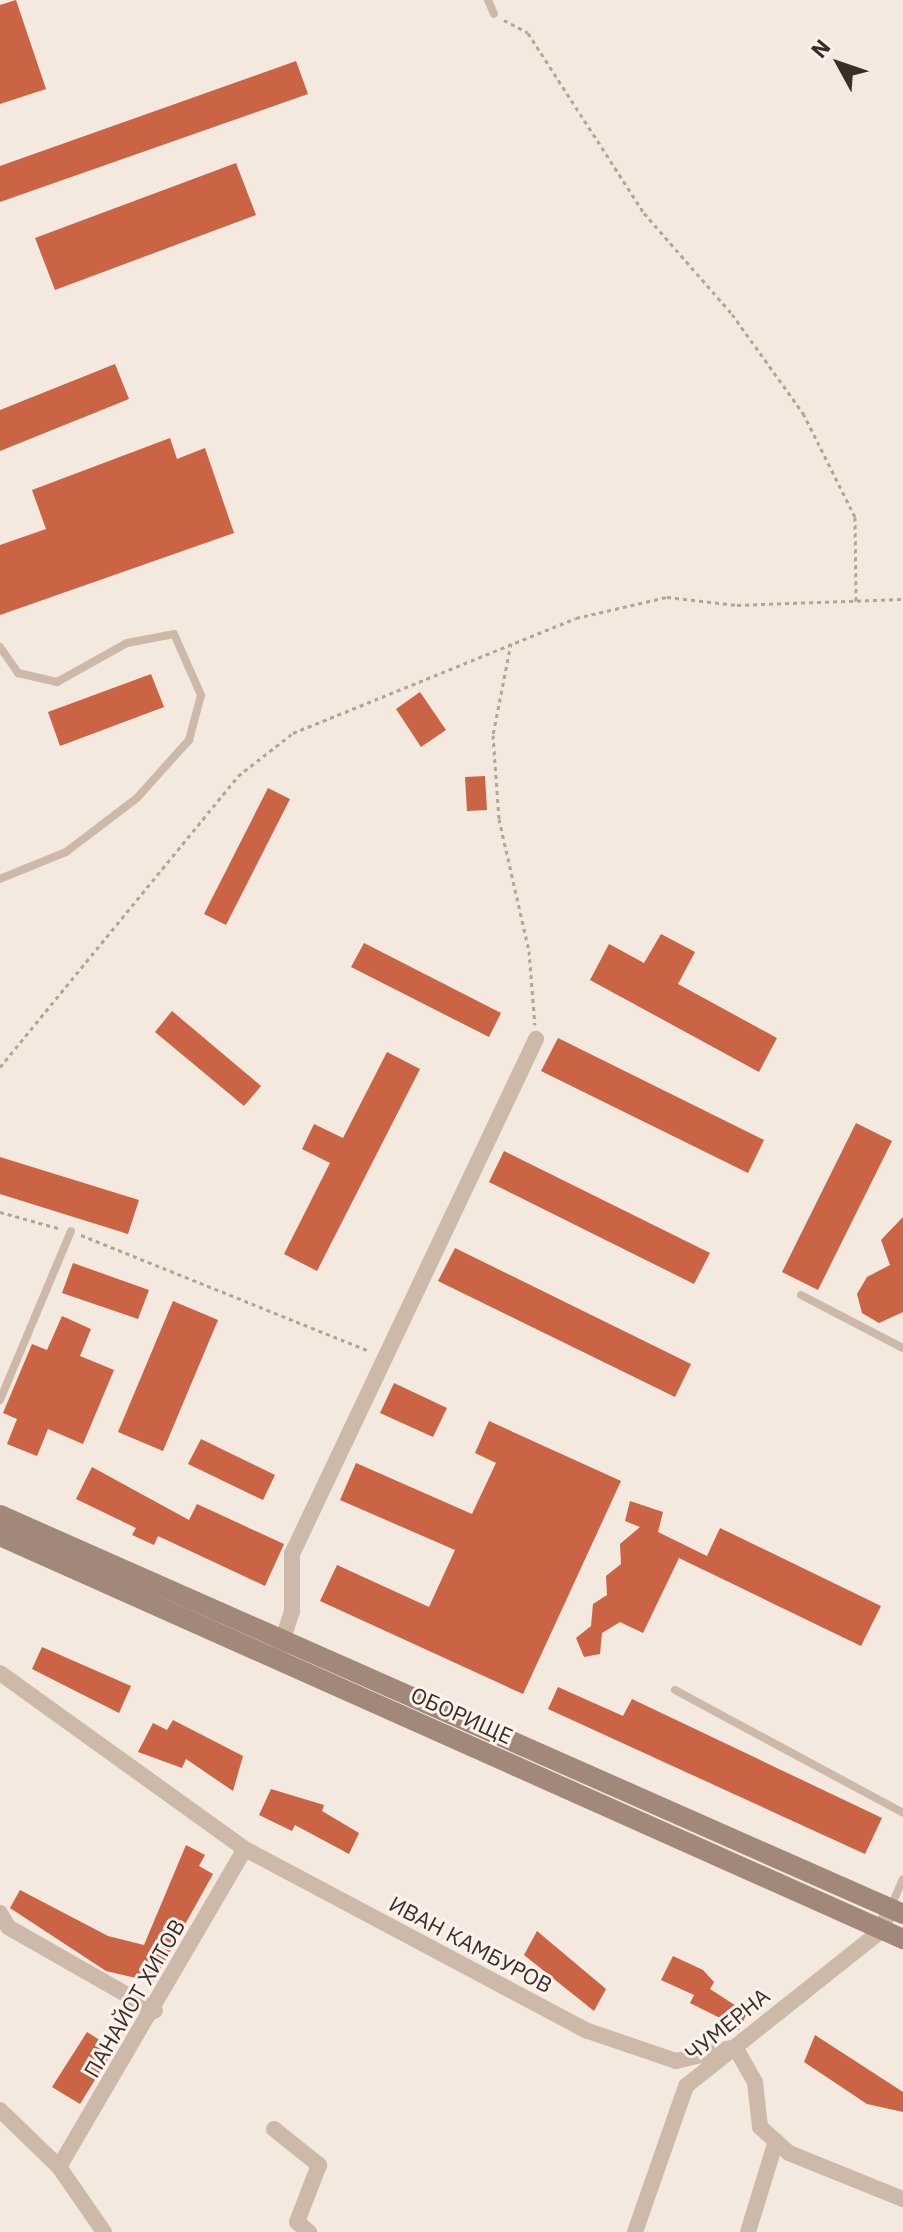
<!DOCTYPE html>
<meta charset="utf-8">
<style>
body{margin:0}
#map{position:relative;width:903px;height:2232px;overflow:hidden;background:#f4e9de;font-family:"IBM Plex Sans",sans-serif}
div>[style]{position:absolute}
[style*='--x']{left:calc(var(--x)*1px);top:calc(var(--y)*1px);width:calc(var(--w)*1px);rotate:calc(var(--a)*1deg)}
.building>*{inset:0;background:#cb6445}
.path>*{height:3px;margin-top:-1.5px;transform-origin:0;background:repeating-linear-gradient(90deg,#b9a393 0 4px,transparent 0 8px)}
.lane>*{height:8px;margin:-4px;padding:0 4px;transform-origin:4px;border-radius:4px;background:#cdb9a9}
.street>*{height:16px;margin:-8px;padding:0 8px;transform-origin:8px;border-radius:8px;background:#cdb9a9}
.secondary>*{height:20px;margin:-10px;padding:0 10px;transform-origin:10px;border-radius:10px;background:#a1887a}
span{translate:-50% -50%;white-space:nowrap;text-align:center;line-height:1.15;-webkit-text-stroke:6px #fbf3eb;paint-order:stroke}
.street-label{font-size:22px;color:#3a2e29}
.north{position:absolute;left:799px;top:24px;width:80px;height:80px;-webkit-text-stroke:6px #fbf3eb;paint-order:stroke;rotate:310deg;font-size:22px;font-weight:700;line-height:32px;text-align:center;color:#3a2e29}
.north::after{content:'';display:block;margin:auto;width:28px;height:36px;background:#3a2e29;clip-path:polygon(50% 0,100% 100%,50% 72%,0 100%)}
</style>
<div id="map">
<div class="building">
<i style="clip-path:polygon(16px 0,46px 89px,0 104px,0 5px)"></i>
<i style="clip-path:polygon(296px 61px,308px 94px,0 202px,0 166px)"></i>
<i style="clip-path:polygon(236px 163px,256px 215px,55px 290px,35px 238px)"></i>
<i style="clip-path:polygon(115px 364px,129px 399px,0 451px,0 410px)"></i>
<i style="clip-path:polygon(170px 438px,177px 459px,205px 448px,234px 533px,0 615px,0 545px,46px 529px,32px 490px)"></i>
<i style="clip-path:polygon(151px 674px,164px 707px,60px 746px,48px 712px)"></i>
<i style="clip-path:polygon(420px 692px,446px 730px,421px 747px,396px 709px)"></i>
<i style="clip-path:polygon(485px 776px,487px 810px,467px 811px,465px 777px)"></i>
<i style="clip-path:polygon(268px 788px,290px 799px,226px 925px,204px 914px)"></i>
<i style="clip-path:polygon(661px 934px,695px 952px,678px 984px,777px 1038px,759px 1072px,590px 980px,609px 944px,644px 963px)"></i>
<i style="clip-path:polygon(364px 943px,501px 1013px,489px 1037px,351px 967px)"></i>
<i style="clip-path:polygon(172px 1011px,261px 1086px,244px 1106px,155px 1032px)"></i>
<i style="clip-path:polygon(558px 1038px,764px 1140px,748px 1173px,541px 1071px)"></i>
<i style="clip-path:polygon(387px 1052px,420px 1069px,317px 1271px,284px 1254px,330px 1163px,302px 1149px,314px 1124px,343px 1138px)"></i>
<i style="clip-path:polygon(856px 1123px,892px 1141px,818px 1290px,782px 1272px)"></i>
<i style="clip-path:polygon(504px 1151px,710px 1253px,694px 1284px,489px 1182px)"></i>
<i style="clip-path:polygon(0 1157px,139px 1200px,128px 1234px,0 1194px)"></i>
<i style="clip-path:polygon(903px 1217px,903px 1312px,879px 1323px,862px 1313px,857px 1294px,867px 1277px,890px 1265px,881px 1240px)"></i>
<i style="clip-path:polygon(455px 1248px,691px 1364px,675px 1397px,438px 1281px)"></i>
<i style="clip-path:polygon(73px 1263px,149px 1290px,138px 1319px,62px 1293px)"></i>
<i style="clip-path:polygon(173px 1301px,218px 1320px,163px 1451px,118px 1432px)"></i>
<i style="clip-path:polygon(62px 1316px,91px 1329px,80px 1356px,114px 1370px,83px 1444px,48px 1429px,37px 1456px,7px 1444px,17px 1419px,3px 1413px,32px 1344px,47px 1350px)"></i>
<i style="clip-path:polygon(394px 1383px,447px 1408px,433px 1437px,380px 1413px)"></i>
<i style="clip-path:polygon(489px 1421px,621px 1481px,523px 1694px,320px 1601px,337px 1565px,429px 1607px,455px 1550px,340px 1500px,356px 1463px,472px 1514px,496px 1463px,475px 1453px)"></i>
<i style="clip-path:polygon(201px 1439px,275px 1475px,263px 1500px,188px 1464px)"></i>
<i style="clip-path:polygon(92px 1467px,189px 1520px,197px 1504px,284px 1544px,265px 1586px,158px 1536px,154px 1545px,132px 1535px,136px 1528px,76px 1499px)"></i>
<i style="clip-path:polygon(630px 1501px,663px 1512px,658px 1532px,707px 1556px,720px 1528px,881px 1606px,861px 1646px,679px 1558px,643px 1633px,620px 1622px,602px 1633px,600px 1654px,584px 1657px,576px 1638px,591px 1626px,593px 1604px,607px 1595px,606px 1576px,621px 1564px,620px 1544px,640px 1527px,625px 1521px)"></i>
<i style="clip-path:polygon(42px 1647px,131px 1686px,119px 1713px,32px 1669px)"></i>
<i style="clip-path:polygon(558px 1687px,623px 1716px,632px 1699px,882px 1818px,865px 1854px,548px 1709px)"></i>
<i style="clip-path:polygon(173px 1720px,243px 1756px,233px 1791px,186px 1759px,182px 1768px,138px 1752px,153px 1723px,167px 1730px)"></i>
<i style="clip-path:polygon(271px 1789px,324px 1805px,322px 1811px,359px 1833px,349px 1854px,295px 1825px,292px 1831px,259px 1815px)"></i>
<i style="clip-path:polygon(186px 1845px,205px 1855px,199px 1866px,213px 1874px,153px 1982px,106px 1971px,10px 1908px,20px 1890px,108px 1936px,144px 1945px)"></i>
<i style="clip-path:polygon(537px 1931px,606px 1989px,594px 2011px,524px 1955px)"></i>
<i style="clip-path:polygon(673px 1956px,703px 1970px,714px 1982px,710px 1989px,747px 2013px,739px 2030px,717px 2025px,720px 2018px,690px 2003px,694px 1995px,661px 1980px)"></i>
<i style="clip-path:polygon(87px 2032px,114px 2049px,80px 2104px,52px 2087px)"></i>
<i style="clip-path:polygon(815px 2035px,903px 2092px,903px 2112px,867px 2104px,804px 2062px)"></i>
</div>
<div class="path">
<i style="--x:504;--y:20;--w:27;--a:28"></i>
<i style="--x:528;--y:33;--w:214;--a:57.2"></i>
<i style="--x:644;--y:213;--w:134;--a:48.9"></i>
<i style="--x:732;--y:314;--w:122;--a:54.4"></i>
<i style="--x:803;--y:413;--w:116;--a:63.4"></i>
<i style="--x:855;--y:517;--w:86;--a:89.3"></i>
<i style="--x:511;--y:643;--w:94;--a:101.1"></i>
<i style="--x:493;--y:735;--w:84;--a:85.9"></i>
<i style="--x:499;--y:819;--w:135;--a:77.2"></i>
<i style="--x:529;--y:951;--w:74;--a:85.4"></i>
<i style="--x:0;--y:1067;--w:376;--a:-50.7"></i>
<i style="--x:238;--y:776;--w:70;--a:-38"></i>
<i style="--x:293;--y:733;--w:305;--a:-22.1"></i>
<i style="--x:576;--y:618;--w:93;--a:-13"></i>
<i style="--x:667;--y:597;--w:70;--a:6.5"></i>
<i style="--x:737;--y:605;--w:166;--a:-2.1"></i>
<i style="--x:0;--y:1212;--w:60;--a:15.4"></i>
<i style="--x:81;--y:1235;--w:311;--a:21.9"></i>
</div>
<div class="lane">
<i style="--x:488;--y:0;--w:15;--a:67"></i>
<i style="--x:0;--y:647;--w:32;--a:55"></i>
<i style="--x:18;--y:673;--w:40;--a:13"></i>
<i style="--x:57;--y:682;--w:80;--a:-29.1"></i>
<i style="--x:127;--y:643;--w:48;--a:-10.8"></i>
<i style="--x:174;--y:634;--w:67;--a:66.1"></i>
<i style="--x:201;--y:695;--w:47;--a:104.9"></i>
<i style="--x:189;--y:740;--w:78;--a:131.9"></i>
<i style="--x:137;--y:798;--w:89;--a:142.7"></i>
<i style="--x:66;--y:852;--w:71;--a:157.8"></i>
<i style="--x:801;--y:1295;--w:115;--a:27.5"></i>
<i style="--x:0;--y:1400;--w:183;--a:-67.2"></i>
<i style="--x:675;--y:1690;--w:259;--a:28.3"></i>
<i style="--x:891;--y:1907;--w:30;--a:-67"></i>
</div>
<div class="street">
<i style="--x:280;--y:1648;--w:38;--a:-72"></i>
<i style="--x:292;--y:1612;--w:58;--a:-90"></i>
<i style="--x:292;--y:1554;--w:570;--a:-64.65"></i>
<i style="--x:0;--y:1673;--w:302;--a:35.7"></i>
<i style="--x:245;--y:1849;--w:388;--a:28"></i>
<i style="--x:588;--y:2031;--w:93;--a:18.8"></i>
<i style="--x:676;--y:2061;--w:61;--a:-13.3"></i>
<i style="--x:735;--y:2047;--w:40;--a:60.3"></i>
<i style="--x:755;--y:2082;--w:45;--a:83.7"></i>
<i style="--x:760;--y:2127;--w:39;--a:42"></i>
<i style="--x:789;--y:2153;--w:123;--a:22"></i>
<i style="--x:0;--y:1913;--w:16;--a:60"></i>
<i style="--x:8;--y:1927;--w:169;--a:29.7"></i>
<i style="--x:0;--y:2110;--w:82;--a:44"></i>
<i style="--x:59;--y:2167;--w:79;--a:55.3"></i>
<i style="--x:274;--y:2129;--w:58;--a:38.7"></i>
<i style="--x:319;--y:2165;--w:61;--a:111.1"></i>
<i style="--x:297;--y:2222;--w:16;--a:40"></i>
<i style="--x:59;--y:2167;--w:368;--a:-59.7"></i>
<i style="--x:635;--y:2232;--w:155;--a:-70.7"></i>
<i style="--x:686;--y:2086;--w:249;--a:-38.5"></i>
<i style="--x:881;--y:1931;--w:24;--a:-68"></i>
<i style="--x:748;--y:2232;--w:95;--a:-72.9"></i>
</div>
<div class="secondary">
<i style="--x:0;--y:1515;--w:987;--a:23.84"></i>
<i style="--x:0;--y:1536;--w:989;--a:24.05"></i>
</div>
<div class="street-label">
<span style="left:462px;top:1715px;rotate:24deg">ОБОРИЩЕ</span>
<span style="left:471px;top:1944px;rotate:28deg">ИВАН КАМБУРОВ</span>
<span style="left:134px;top:1998px;rotate:-60deg">ПАНАЙОТ ХИТОВ</span>
<span style="left:727px;top:2024px;rotate:-39deg">ЧУМЕРНА</span>
</div>
<div class="north">N</div>
</div>
